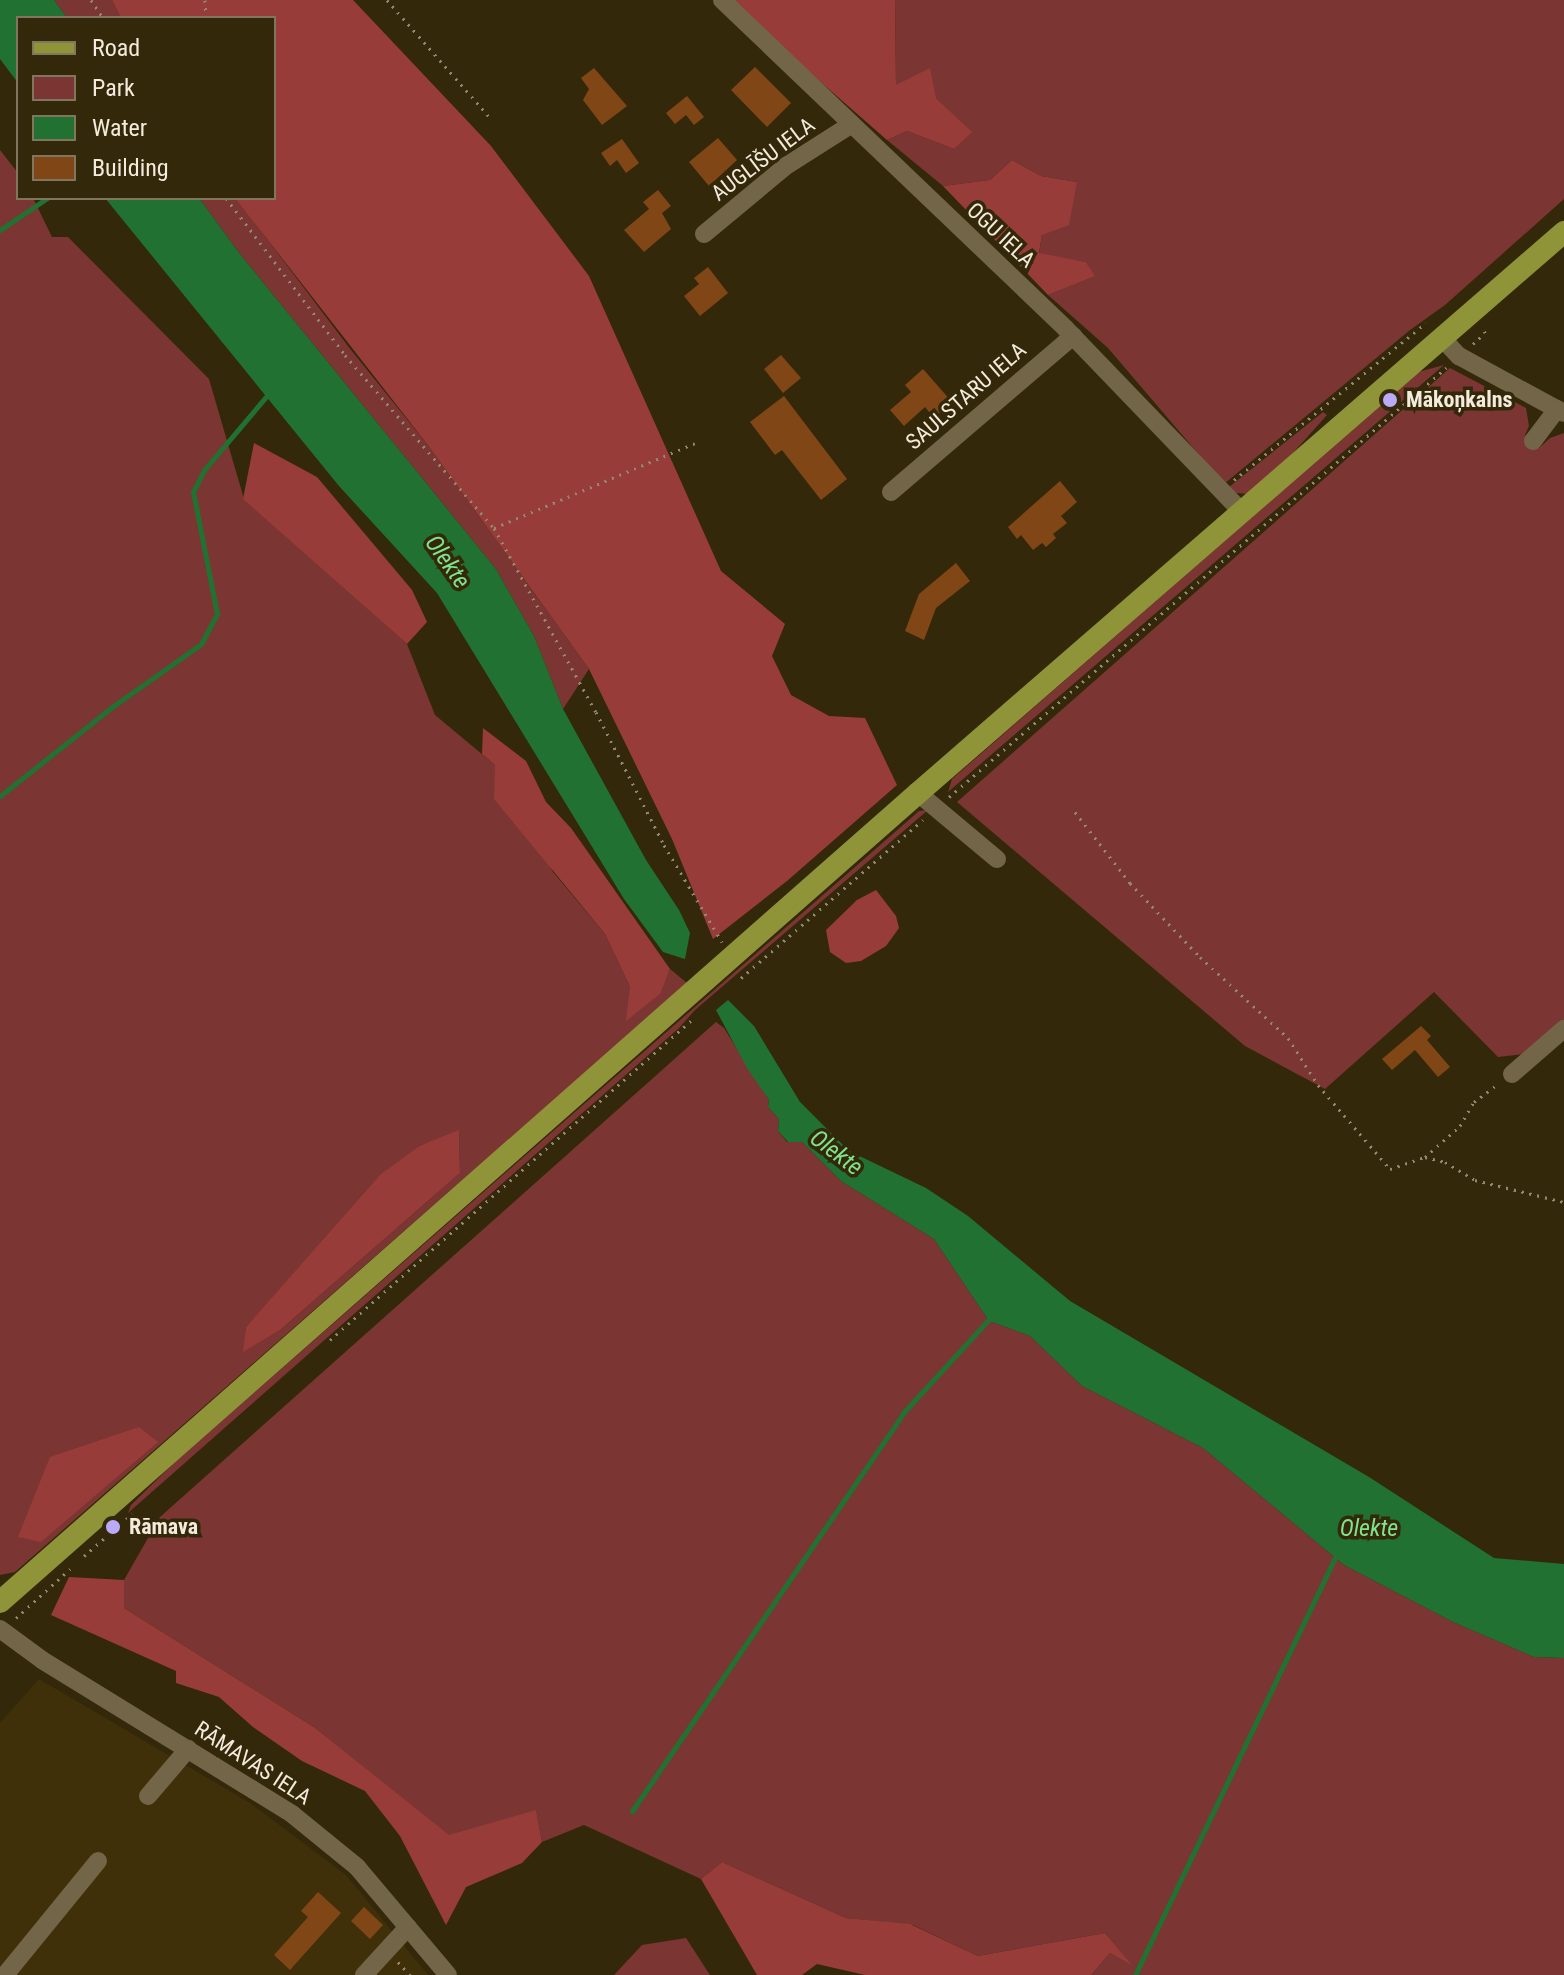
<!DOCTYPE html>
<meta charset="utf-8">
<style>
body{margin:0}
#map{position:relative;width:1564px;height:1975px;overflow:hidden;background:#34280b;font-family:"Roboto Condensed",sans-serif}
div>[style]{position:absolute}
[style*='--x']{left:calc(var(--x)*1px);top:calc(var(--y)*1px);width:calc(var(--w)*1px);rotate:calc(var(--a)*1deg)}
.built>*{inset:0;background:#3f300a}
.green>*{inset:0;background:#7b3532}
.forest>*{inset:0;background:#983c39}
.water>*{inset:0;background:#217232}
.stream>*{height:5px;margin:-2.5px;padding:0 2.5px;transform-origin:2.5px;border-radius:2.5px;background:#217232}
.building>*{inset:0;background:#814616}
.path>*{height:3px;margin-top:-1.5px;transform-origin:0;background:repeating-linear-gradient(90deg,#938973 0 2px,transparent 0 8px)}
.minor>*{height:18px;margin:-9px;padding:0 9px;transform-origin:9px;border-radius:9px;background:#736547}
.major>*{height:22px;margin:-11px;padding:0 11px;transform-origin:11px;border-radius:11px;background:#8f9439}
.dots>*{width:22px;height:22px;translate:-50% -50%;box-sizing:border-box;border:4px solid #34280b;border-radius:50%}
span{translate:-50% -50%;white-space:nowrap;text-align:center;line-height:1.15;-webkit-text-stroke:7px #34280b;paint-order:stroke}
.street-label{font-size:22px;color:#f3ebdb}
.poi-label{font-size:22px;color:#f3ebdb;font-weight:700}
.left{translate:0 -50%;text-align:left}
.water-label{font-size:24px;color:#7ee38c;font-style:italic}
.legend{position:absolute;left:16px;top:16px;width:260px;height:184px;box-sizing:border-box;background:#34280b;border:2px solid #80765e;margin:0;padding:10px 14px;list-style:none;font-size:24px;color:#f3ebdb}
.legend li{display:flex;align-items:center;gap:16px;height:40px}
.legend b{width:40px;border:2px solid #80765e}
</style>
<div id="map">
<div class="built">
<i style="clip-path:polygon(39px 1679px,250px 1803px,346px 1875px,428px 1975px,0 1975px,0 1723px)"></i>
</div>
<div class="green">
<i style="clip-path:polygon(54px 0,112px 0,121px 18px,67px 18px)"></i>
<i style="clip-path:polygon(895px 0,1564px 0,1564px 199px,1445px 305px,1410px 330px,1224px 484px,1108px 348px,1048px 295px,1094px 276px,1086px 262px,1039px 254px,1042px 235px,1077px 182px,1041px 176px,1012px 160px,990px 180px,943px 186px,887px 140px,907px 131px,954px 149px,971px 132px,936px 98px,896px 86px)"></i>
<i style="clip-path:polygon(evenodd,0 150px,18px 173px,18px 198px,33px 198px,52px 237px,68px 237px,209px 379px,244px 499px,407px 644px,435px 715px,495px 765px,553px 872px,605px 934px,630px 987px,661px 993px,670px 969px,687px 983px,15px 1572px,0 1575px,0 150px,459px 1131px,460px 1173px,279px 1331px,244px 1351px,246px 1327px,421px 1145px,459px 1131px)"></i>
<i style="clip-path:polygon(199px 198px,235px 198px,242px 206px,351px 350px,427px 444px,589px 669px,563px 709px,534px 636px,496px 569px,240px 254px)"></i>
<i style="clip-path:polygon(1444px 365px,948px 792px,952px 779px,1418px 372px)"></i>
<i style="clip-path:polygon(1450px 368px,1526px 408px,1529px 426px,1525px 435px,1539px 448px,1550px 438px,1564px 433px,1564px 1021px,1524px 1054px,1498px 1057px,1434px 992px,1325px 1089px,1245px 1046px,957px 802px)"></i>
<i style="clip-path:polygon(1323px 412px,1327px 415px,1285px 462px,1248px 494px,1236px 493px,1229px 487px)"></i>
<i style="clip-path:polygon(928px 810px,695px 1010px,679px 1028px,128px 1513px,131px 1505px,176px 1461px,919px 811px)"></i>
<i style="clip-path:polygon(716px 1022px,724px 1028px,769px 1100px,768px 1107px,779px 1119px,778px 1131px,787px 1142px,802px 1142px,841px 1181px,934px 1239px,989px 1321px,1030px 1336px,1082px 1386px,1203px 1448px,1344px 1565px,1453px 1622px,1534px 1657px,1564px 1658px,1564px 1975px,1091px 1975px,1110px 1953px,1130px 1963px,1105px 1933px,978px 1956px,913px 1925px,846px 1918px,722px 1862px,701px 1879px,584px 1825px,542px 1842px,536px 1811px,449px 1836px,314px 1727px,124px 1608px,124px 1580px,160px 1517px)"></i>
<i style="clip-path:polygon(686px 1938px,710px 1975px,614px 1975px,642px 1945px)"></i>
</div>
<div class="forest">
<i style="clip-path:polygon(112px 0,353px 0,491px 146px,589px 276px,721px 571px,785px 624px,772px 656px,791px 695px,829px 716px,865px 718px,897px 785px,787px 881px,713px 939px,672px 839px,589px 669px,427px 444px,235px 198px,274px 198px,274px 18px,121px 18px)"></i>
<i style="clip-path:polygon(727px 0,895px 0,896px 85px,930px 68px,936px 98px,972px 132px,954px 149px,907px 131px,887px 140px)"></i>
<i style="clip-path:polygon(1012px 160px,1041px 176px,1077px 182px,1069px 225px,1042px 235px,1039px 253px,1086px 262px,1095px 276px,1048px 295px,943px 186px,990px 180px)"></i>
<i style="clip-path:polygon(254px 443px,317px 477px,412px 590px,427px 622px,407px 644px,243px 499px)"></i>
<i style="clip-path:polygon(483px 728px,526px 761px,546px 802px,571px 828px,670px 969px,661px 993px,626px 1021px,630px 987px,605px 934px,494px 799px,495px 765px,482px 754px)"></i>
<i style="clip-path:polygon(876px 890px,896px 916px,899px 928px,886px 946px,861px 961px,846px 963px,830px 952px,826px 930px,857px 900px)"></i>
<i style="clip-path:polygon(459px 1130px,460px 1173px,279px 1331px,243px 1352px,246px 1327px,381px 1174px,421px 1145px)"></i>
<i style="clip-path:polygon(139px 1427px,158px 1442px,41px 1542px,18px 1537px,50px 1457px)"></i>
<i style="clip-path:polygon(69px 1577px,124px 1580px,124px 1608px,314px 1727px,449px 1835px,536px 1810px,542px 1842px,522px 1863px,466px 1887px,446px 1925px,400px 1836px,365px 1791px,302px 1761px,253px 1727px,219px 1697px,176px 1683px,176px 1671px,51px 1615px)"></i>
<i style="clip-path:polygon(722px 1862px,846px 1918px,910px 1924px,978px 1956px,1105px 1933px,1132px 1965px,1110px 1953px,1091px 1975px,865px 1975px,817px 1964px,802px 1975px,757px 1975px,701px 1879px)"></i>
</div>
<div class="water">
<i style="clip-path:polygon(0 0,54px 0,67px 18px,18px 18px,18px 83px,0 59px)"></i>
<i style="clip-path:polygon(105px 198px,199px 198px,240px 254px,496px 569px,534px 636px,563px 709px,646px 860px,679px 910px,690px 933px,685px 959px,663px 952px,624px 899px,437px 593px,339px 486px)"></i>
<i style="clip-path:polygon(728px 1000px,754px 1026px,800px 1102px,849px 1151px,926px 1188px,968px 1216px,1070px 1301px,1369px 1477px,1494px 1558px,1564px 1564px,1564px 1658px,1534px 1657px,1453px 1622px,1344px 1565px,1203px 1448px,1082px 1386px,1030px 1336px,989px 1321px,934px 1239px,841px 1181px,802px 1142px,788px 1142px,778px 1131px,779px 1119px,768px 1107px,769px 1100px,747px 1068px,716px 1010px)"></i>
</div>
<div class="stream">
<i style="--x:0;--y:230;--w:57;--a:-34.2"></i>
<i style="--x:0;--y:796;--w:143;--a:-38.5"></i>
<i style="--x:112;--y:707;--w:109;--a:-35.3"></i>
<i style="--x:201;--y:644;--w:34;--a:-62"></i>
<i style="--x:217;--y:614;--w:124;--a:-101.1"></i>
<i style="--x:193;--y:492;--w:25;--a:-63"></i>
<i style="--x:204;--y:470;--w:101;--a:-49.8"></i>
<i style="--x:632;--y:1811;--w:482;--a:-55.7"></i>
<i style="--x:903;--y:1413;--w:129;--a:-47.5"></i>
<i style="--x:1135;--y:1975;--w:467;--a:-64.4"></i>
</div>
<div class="building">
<i style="clip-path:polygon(755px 67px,791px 103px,767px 127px,731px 90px)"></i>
<i style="clip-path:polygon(594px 68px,627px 106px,602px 125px,583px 100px,589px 89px,581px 78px)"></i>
<i style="clip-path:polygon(687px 96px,704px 117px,694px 125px,686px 115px,675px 124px,666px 113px)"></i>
<i style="clip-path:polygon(718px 138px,737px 160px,709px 186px,689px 162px)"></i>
<i style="clip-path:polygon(622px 139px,639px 163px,626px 173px,617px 160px,610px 166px,601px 153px)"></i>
<i style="clip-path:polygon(658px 190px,671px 206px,662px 213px,671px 229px,644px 252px,624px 230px,649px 209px,643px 202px)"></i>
<i style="clip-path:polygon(708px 267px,728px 293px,700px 316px,684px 296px,699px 284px,694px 278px)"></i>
<i style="clip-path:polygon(781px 355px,801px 378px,783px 393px,764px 369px)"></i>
<i style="clip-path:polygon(923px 369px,952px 402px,934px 418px,925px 407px,904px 426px,890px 410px,911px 392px,905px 385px)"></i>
<i style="clip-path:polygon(784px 396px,847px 479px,821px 500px,782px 450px,775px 455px,750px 422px)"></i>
<i style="clip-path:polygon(1060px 481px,1077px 502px,1061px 516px,1067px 523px,1053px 534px,1056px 538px,1046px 547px,1042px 543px,1033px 550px,1021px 535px,1017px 539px,1008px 527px)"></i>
<i style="clip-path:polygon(956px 563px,970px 581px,936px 608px,924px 640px,905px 631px,919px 594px)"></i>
<i style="clip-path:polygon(1421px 1026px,1431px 1036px,1427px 1040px,1450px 1067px,1438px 1077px,1415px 1050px,1392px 1070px,1382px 1059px)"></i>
<i style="clip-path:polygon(318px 1892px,341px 1913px,290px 1970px,274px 1955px,308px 1917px,301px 1911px)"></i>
<i style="clip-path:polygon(364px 1907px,383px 1925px,370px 1939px,351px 1921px)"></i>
</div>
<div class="path">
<i style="--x:91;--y:0;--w:22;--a:56"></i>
<i style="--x:205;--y:0;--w:18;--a:87"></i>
<i style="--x:387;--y:0;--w:159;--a:48.8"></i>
<i style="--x:226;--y:198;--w:197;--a:52.8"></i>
<i style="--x:345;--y:355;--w:228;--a:49.3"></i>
<i style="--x:494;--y:528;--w:218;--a:-22.9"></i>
<i style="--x:1473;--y:344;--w:16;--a:-43"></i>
<i style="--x:1485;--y:333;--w:4;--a:-104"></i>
<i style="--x:1234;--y:480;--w:248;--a:-39.3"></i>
<i style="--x:494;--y:528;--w:210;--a:61"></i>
<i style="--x:596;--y:712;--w:149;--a:62.9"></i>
<i style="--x:664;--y:845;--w:113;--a:59.1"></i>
<i style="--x:949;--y:797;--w:657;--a:-40.8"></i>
<i style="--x:1075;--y:812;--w:90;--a:52.2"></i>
<i style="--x:1130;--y:883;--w:102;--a:46.6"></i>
<i style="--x:1200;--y:957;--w:120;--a:42.6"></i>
<i style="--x:1288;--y:1038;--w:56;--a:57.4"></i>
<i style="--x:1318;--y:1085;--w:111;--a:49.4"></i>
<i style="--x:1390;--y:1169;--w:37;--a:-19"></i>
<i style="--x:1425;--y:1157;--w:47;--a:-41.5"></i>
<i style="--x:1460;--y:1126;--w:28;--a:-60"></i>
<i style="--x:1474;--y:1102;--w:31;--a:-37"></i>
<i style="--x:741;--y:978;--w:241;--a:-41"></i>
<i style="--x:1425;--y:1157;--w:21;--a:14"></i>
<i style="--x:1445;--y:1162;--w:35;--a:31"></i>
<i style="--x:1475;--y:1180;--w:92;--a:13.9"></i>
<i style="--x:330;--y:1340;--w:485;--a:-41.5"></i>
<i style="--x:84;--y:1556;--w:64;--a:-41.2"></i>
<i style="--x:16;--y:1618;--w:73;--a:-42.2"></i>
<i style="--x:398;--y:1962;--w:18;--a:47"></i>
</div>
<div class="minor">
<i style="--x:722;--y:0;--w:475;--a:43.7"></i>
<i style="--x:1065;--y:328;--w:254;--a:46.1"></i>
<i style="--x:704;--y:234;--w:107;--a:-39.7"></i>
<i style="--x:786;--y:166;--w:78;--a:-32.5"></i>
<i style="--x:1442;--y:338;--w:25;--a:47"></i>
<i style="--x:1459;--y:356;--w:119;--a:28.5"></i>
<i style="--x:1533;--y:441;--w:40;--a:-53"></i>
<i style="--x:891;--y:492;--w:240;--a:-40.6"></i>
<i style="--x:918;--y:793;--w:103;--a:39.9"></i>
<i style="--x:1512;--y:1074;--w:69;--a:-40.9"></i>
<i style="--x:0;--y:1629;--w:52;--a:36.4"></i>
<i style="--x:42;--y:1660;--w:294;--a:31.6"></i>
<i style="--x:292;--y:1814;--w:84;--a:39.2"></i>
<i style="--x:357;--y:1867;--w:141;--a:49.9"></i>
<i style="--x:148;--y:1796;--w:62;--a:-49.6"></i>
<i style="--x:5;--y:1975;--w:147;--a:-50.8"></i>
<i style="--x:364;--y:1975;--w:65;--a:-47.5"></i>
</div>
<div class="major">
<i style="--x:0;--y:1602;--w:1224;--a:-41.39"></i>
<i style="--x:918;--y:793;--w:856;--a:-40.97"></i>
</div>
<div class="dots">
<i style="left:1390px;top:400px;background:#bbaaf6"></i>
<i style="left:113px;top:1527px;background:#bbaaf6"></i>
</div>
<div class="street-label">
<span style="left:763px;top:159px;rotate:-37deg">AUGLĪŠU IELA</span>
<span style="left:1001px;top:235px;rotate:43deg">OGU IELA</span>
<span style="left:966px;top:396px;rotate:-41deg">SAULSTARU IELA</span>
<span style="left:253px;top:1763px;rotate:33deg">RĀMAVAS IELA</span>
</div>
<div class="poi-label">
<span class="left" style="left:1406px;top:400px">Mākoņkalns</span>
<span class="left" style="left:129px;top:1527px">Rāmava</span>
</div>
<div class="water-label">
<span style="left:447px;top:562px;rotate:55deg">Olekte</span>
<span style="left:836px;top:1153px;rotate:37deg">Olekte</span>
<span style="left:1369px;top:1529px">Olekte</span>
</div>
<ul class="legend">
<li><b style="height:10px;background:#8f9439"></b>Road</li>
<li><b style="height:22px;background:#7b3532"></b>Park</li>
<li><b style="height:22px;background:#217232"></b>Water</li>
<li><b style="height:22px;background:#814616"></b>Building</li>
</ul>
</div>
